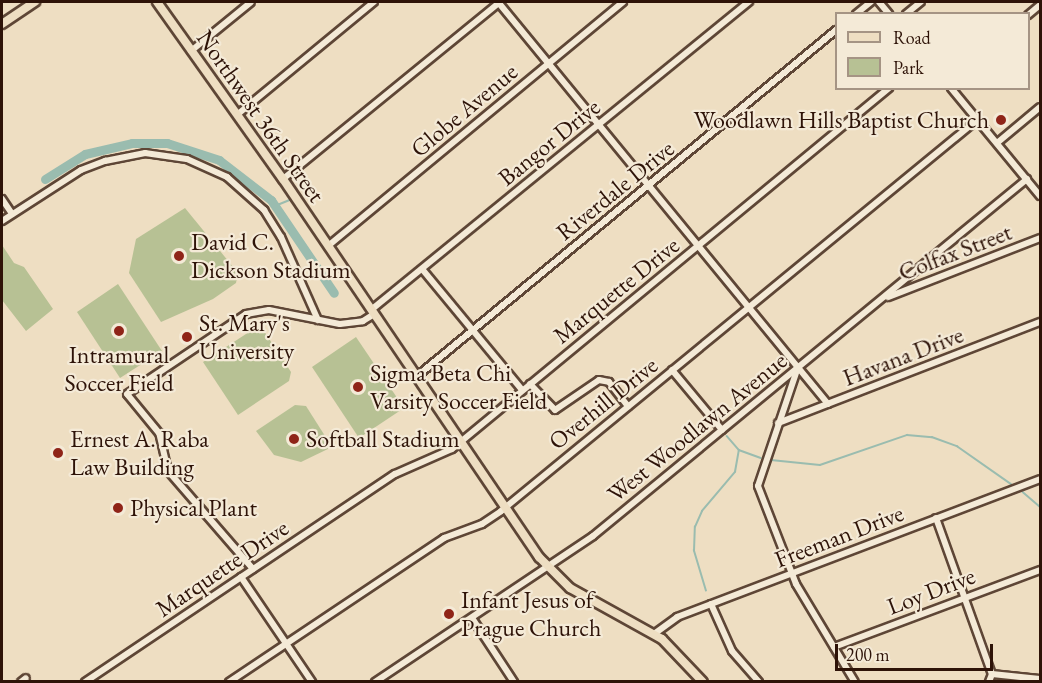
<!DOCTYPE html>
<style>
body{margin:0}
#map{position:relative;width:1042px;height:683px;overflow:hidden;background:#eedec2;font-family:"EB Garamond",serif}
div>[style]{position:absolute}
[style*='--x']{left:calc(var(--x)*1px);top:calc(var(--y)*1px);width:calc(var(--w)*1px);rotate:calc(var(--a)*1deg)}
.green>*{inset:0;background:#b7c194}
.stream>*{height:1.5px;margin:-0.75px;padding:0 0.75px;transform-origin:0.75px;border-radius:0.75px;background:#9abcaf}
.river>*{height:9px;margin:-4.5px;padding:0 4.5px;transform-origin:4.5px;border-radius:4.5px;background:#9abcaf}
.roads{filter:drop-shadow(2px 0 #5e4636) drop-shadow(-2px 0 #5e4636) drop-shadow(0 2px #5e4636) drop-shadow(0 -2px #5e4636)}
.minor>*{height:6px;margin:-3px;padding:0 3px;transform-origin:3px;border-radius:3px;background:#f4ead7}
.major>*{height:8px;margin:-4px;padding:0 4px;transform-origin:4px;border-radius:4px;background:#eedec2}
.dots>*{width:16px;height:16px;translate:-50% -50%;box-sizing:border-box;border:3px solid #f4ead7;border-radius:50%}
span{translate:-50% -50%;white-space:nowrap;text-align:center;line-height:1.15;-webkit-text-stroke:4.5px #f4ead7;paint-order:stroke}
.street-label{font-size:24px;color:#2e1308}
.poi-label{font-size:24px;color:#2e1308}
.right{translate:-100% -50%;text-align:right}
.left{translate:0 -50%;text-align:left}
.frame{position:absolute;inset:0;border:3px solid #2e1308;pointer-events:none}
.legend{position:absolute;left:835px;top:12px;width:195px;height:78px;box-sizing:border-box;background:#f4ead7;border:2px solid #a59484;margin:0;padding:8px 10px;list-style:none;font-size:18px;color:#2e1308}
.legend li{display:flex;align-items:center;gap:12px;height:30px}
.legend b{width:30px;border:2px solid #a59484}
.scale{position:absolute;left:835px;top:644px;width:158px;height:27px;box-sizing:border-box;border:3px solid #2e1308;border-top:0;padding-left:8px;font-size:18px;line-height:21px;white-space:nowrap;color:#2e1308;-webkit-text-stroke:4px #f4ead7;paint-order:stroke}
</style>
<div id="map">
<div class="green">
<i style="clip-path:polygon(185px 208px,238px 273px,236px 283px,213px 299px,161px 322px,129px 273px,136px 239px)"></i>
<i style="clip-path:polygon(2px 245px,14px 263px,24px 267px,53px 309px,26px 331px,2px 300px)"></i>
<i style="clip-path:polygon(118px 284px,162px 351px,120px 378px,77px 312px)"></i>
<i style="clip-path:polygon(260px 325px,291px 372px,289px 381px,238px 415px,203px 362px)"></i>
<i style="clip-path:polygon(356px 337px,404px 408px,359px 438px,312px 367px)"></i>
<i style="clip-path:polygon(295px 405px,306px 406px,332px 447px,301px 462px,274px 455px,256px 431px)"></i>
</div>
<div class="stream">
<i style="--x:275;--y:206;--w:18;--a:-22"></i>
<i style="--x:727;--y:436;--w:18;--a:49"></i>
<i style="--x:739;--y:450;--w:23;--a:20"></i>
<i style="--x:771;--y:460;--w:49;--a:5.8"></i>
<i style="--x:820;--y:465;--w:92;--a:-19"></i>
<i style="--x:907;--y:435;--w:25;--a:5"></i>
<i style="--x:932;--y:437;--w:27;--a:20"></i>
<i style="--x:957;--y:446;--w:66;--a:35.1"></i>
<i style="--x:1023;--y:492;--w:23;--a:41"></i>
<i style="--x:706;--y:591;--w:42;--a:-106.7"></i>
<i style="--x:694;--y:551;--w:24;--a:-88"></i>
<i style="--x:695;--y:527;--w:17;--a:-66"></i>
<i style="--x:702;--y:511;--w:51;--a:-49.8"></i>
<i style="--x:735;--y:472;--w:22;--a:-80"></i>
</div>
<div class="river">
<i style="--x:45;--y:179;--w:47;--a:-32"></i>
<i style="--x:85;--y:154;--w:48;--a:-13.2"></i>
<i style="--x:132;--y:143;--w:35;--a:0"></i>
<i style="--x:167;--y:143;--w:55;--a:18.1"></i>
<i style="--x:219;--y:160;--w:66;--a:37.6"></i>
<i style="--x:271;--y:200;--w:112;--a:55.9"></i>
</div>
<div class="roads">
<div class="minor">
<i style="--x:498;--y:2;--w:520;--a:50.62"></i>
<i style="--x:879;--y:2;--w:16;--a:50"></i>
<i style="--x:856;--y:14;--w:19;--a:-39"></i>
<i style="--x:906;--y:14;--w:19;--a:-39"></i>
<i style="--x:1028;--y:15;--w:16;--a:-40"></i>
<i style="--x:191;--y:51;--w:77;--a:-39.2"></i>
<i style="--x:951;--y:88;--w:140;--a:50.5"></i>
<i style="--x:238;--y:114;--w:176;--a:-39.5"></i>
<i style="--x:997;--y:143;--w:56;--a:-39.9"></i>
<i style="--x:283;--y:179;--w:280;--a:-39.2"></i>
<i style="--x:2;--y:199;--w:18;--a:56"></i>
<i style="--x:2;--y:221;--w:94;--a:-32.8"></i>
<i style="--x:81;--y:170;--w:26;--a:-21"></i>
<i style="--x:105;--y:161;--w:41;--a:-11.3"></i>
<i style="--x:145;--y:153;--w:42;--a:8.1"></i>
<i style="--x:187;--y:159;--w:44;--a:24.2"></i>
<i style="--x:227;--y:177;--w:50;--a:41.7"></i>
<i style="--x:264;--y:210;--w:32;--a:58"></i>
<i style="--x:281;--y:237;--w:91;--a:66"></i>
<i style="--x:328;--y:246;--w:383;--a:-39.6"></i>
<i style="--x:422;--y:269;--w:157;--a:50.4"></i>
<i style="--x:888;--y:297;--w:163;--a:-21.2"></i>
<i style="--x:371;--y:310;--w:488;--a:-39.2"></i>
<i style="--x:672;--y:370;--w:78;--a:50.2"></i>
<i style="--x:797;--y:370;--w:122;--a:108.6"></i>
<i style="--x:758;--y:486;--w:105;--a:68.8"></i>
<i style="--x:796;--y:584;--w:114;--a:59"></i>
<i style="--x:416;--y:377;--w:545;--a:-39.56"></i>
<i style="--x:530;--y:384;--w:36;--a:46"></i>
<i style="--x:555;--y:410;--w:53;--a:-34.3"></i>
<i style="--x:599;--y:380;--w:10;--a:11"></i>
<i style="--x:609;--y:382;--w:31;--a:52"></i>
<i style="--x:778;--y:423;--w:281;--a:-21.1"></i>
<i style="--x:936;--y:518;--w:166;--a:70.3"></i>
<i style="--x:992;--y:674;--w:9;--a:111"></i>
<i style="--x:253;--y:569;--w:130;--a:-130.9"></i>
<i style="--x:168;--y:471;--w:39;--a:-103"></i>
<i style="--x:159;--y:433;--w:50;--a:-129.4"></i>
<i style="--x:127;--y:394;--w:143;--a:-33.9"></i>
<i style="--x:246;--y:314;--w:23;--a:-10"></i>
<i style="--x:269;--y:310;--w:72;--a:11.2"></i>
<i style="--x:340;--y:324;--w:23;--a:-7"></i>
<i style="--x:363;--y:321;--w:13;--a:-32"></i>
<i style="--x:241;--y:577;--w:127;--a:55.9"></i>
<i style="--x:711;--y:604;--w:51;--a:65.9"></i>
<i style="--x:732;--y:651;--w:41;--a:48.9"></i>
<i style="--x:472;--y:618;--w:77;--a:56.7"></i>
<i style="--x:654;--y:634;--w:29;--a:-36"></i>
<i style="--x:677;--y:617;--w:388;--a:-20.8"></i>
<i style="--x:834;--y:647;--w:220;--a:-20.5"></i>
<i style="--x:992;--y:674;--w:48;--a:5.9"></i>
<i style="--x:21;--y:682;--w:6;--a:-39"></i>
<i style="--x:85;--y:682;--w:373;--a:-33.9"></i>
<i style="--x:395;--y:474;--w:62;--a:-23.7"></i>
<i style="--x:452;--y:449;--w:567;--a:-39.56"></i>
<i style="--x:229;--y:682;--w:259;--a:-33.8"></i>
<i style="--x:444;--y:538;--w:40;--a:-20.2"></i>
<i style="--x:482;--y:524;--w:23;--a:-34"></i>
<i style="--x:501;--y:511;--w:616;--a:-39.4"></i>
<i style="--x:375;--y:682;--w:262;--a:-33.8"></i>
<i style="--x:593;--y:536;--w:562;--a:-39.44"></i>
</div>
<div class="major">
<i style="--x:157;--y:2;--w:217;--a:54.6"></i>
<i style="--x:283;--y:179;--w:457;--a:55.9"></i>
<i style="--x:539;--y:557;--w:44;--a:45"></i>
<i style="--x:570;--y:588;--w:105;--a:29"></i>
<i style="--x:662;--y:639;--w:59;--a:46.4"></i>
<i style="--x:2;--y:24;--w:40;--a:-34"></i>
</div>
</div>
<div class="dots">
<i style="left:1001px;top:120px;background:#8f2418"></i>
<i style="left:179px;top:256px;background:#8f2418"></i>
<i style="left:119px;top:331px;background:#8f2418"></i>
<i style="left:187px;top:337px;background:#8f2418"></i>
<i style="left:358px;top:387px;background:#8f2418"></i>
<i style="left:294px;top:439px;background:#8f2418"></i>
<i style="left:58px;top:453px;background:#8f2418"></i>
<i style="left:118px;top:508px;background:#8f2418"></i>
<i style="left:449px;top:614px;background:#8f2418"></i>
</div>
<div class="street-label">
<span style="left:464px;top:110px;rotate:-40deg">Globe Avenue</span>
<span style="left:261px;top:116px;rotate:55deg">Northwest 36th Street</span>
<span style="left:549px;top:142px;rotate:-39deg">Bangor Drive</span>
<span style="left:615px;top:190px;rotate:-39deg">Riverdale Drive</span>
<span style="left:955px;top:252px;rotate:-21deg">Colfax Street</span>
<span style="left:616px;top:290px;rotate:-39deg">Marquette Drive</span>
<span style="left:903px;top:356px;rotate:-21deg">Havana Drive</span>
<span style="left:603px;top:403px;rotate:-39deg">Overhill Drive</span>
<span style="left:697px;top:427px;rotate:-39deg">West Woodlawn Avenue</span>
<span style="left:839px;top:536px;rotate:-21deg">Freeman Drive</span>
<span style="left:222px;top:568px;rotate:-34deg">Marquette Drive</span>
<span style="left:931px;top:591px;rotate:-21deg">Loy Drive</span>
</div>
<div class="poi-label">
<span class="right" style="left:989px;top:120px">Woodlawn Hills Baptist Church</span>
<span class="left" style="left:191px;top:256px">David C.<br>Dickson Stadium</span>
<span class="left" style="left:199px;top:337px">St. Mary's<br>University</span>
<span style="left:119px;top:369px">Intramural<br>Soccer Field</span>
<span class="left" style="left:370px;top:387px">Sigma Beta Chi<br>Varsity Soccer Field</span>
<span class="left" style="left:70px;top:453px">Ernest A. Raba<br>Law Building</span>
<span class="left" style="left:306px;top:439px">Softball Stadium</span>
<span class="left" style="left:130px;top:508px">Physical Plant</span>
<span class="left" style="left:461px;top:614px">Infant Jesus of<br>Prague Church</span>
</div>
<div class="frame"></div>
<ul class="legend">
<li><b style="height:8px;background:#eedec2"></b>Road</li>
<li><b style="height:16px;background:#b7c194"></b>Park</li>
</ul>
<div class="scale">200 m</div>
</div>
